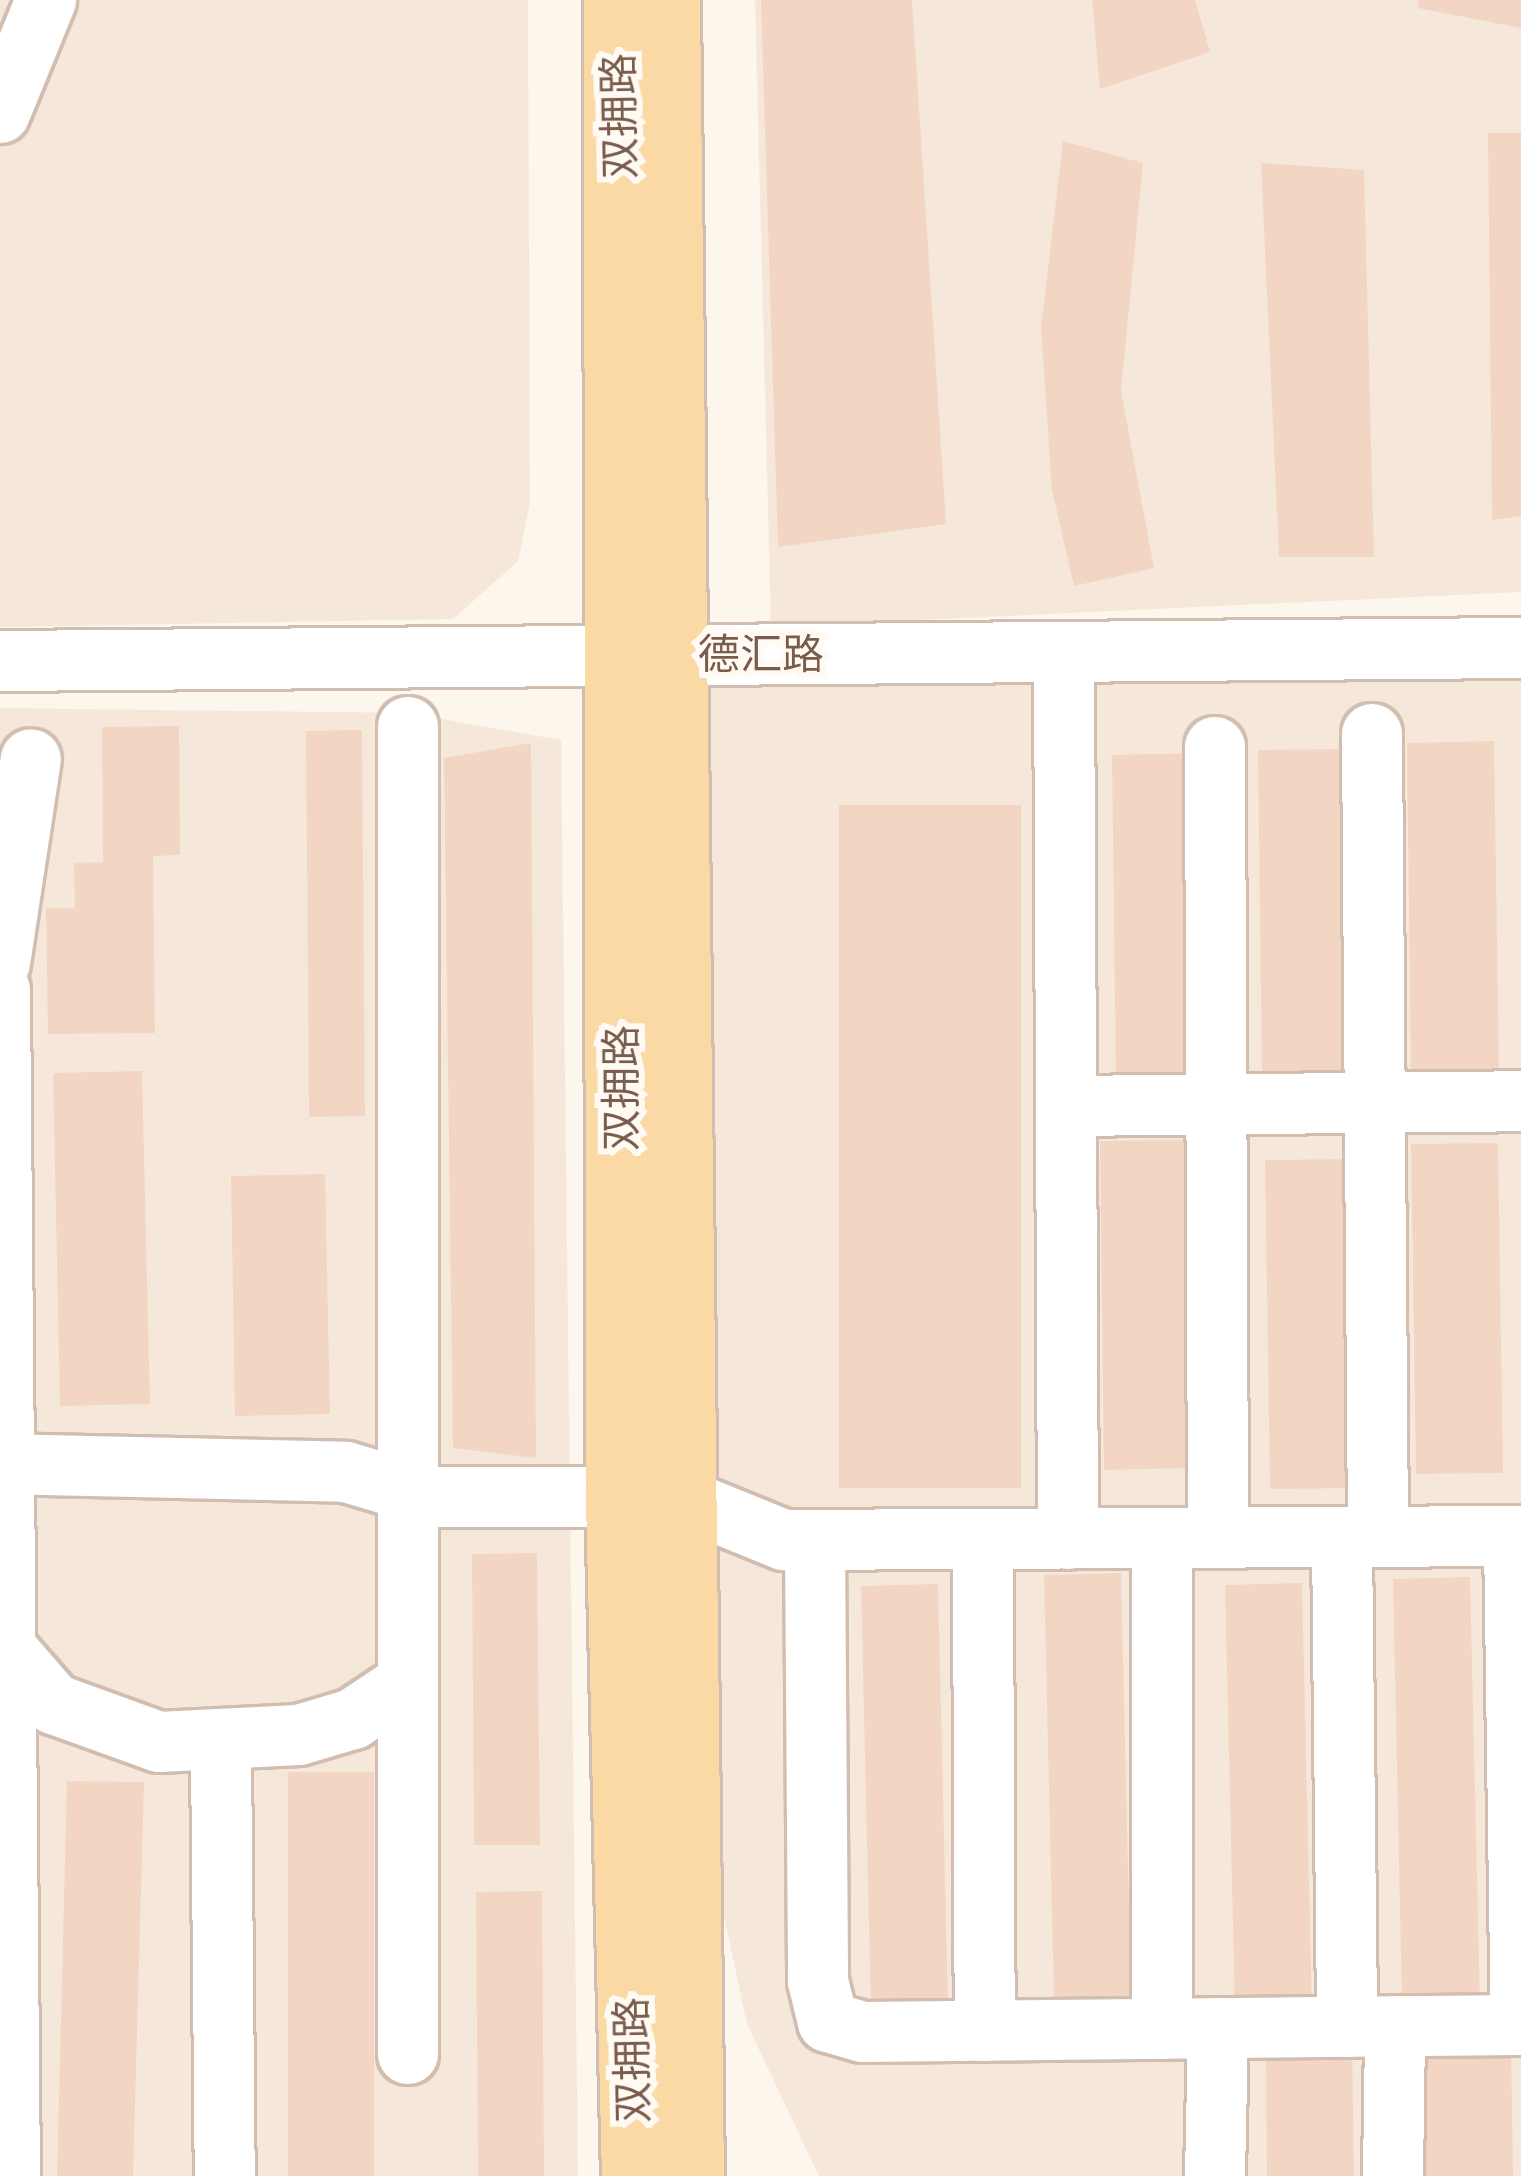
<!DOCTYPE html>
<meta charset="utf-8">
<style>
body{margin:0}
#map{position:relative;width:1521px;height:2176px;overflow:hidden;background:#fdf6ec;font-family:"IBM Plex Sans","Noto Sans SC",sans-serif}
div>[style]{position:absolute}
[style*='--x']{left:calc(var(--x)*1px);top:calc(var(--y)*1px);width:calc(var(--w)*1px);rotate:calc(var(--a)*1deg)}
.residential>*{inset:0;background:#f5e8da}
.building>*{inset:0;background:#f3d5c3}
.roads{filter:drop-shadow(3px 0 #d1beb0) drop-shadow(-3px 0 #d1beb0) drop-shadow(0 3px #d1beb0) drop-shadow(0 -3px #d1beb0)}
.minor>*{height:60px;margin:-30px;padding:0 30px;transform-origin:30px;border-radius:30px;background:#fff}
.major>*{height:66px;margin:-33px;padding:0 33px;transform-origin:33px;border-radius:33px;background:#fbd9a5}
span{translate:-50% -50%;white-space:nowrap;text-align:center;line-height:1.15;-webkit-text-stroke:12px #fffaf3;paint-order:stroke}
.street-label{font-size:42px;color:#7a5c4d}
</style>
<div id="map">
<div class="residential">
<i style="clip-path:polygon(0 0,528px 0,530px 503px,518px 561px,453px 619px,0 627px)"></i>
<i style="clip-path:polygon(755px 0,1521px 0,1521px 592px,771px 627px)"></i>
<i style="clip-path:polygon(1521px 649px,1521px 2176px,819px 2176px,747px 2024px,702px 1813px,670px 654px)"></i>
<i style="clip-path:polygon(0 708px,408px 713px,561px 740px,578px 2176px,0 2176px)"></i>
</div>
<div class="building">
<i style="clip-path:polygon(761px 0,912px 0,946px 524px,778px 547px)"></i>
<i style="clip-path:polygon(1092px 0,1195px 0,1210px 52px,1100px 89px)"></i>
<i style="clip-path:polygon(1419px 0,1521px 0,1521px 28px,1418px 8px)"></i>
<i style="clip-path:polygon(1488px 133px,1521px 133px,1521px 516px,1492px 520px)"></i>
<i style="clip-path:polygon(1063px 141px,1143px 163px,1121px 391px,1154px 568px,1074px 586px,1052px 490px,1041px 328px)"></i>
<i style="clip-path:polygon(1261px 163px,1364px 170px,1374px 557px,1279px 557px)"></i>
<i style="clip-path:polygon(179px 726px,180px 855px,153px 856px,155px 1033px,48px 1034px,46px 908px,75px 908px,74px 863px,103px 862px,102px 727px)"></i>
<i style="clip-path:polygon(362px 730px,365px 1116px,309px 1117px,306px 731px)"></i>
<i style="clip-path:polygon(1494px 741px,1499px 1071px,1411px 1072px,1407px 743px)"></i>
<i style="clip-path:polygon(531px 743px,536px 1458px,453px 1448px,444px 758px)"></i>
<i style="clip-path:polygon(1345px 749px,1349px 1079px,1262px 1080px,1258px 750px)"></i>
<i style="clip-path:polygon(1198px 753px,1203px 1082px,1116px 1084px,1112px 755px)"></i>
<i style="clip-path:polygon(839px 805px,1021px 805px,1021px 1488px,839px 1488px)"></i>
<i style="clip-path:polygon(142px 1071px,150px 1404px,60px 1406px,53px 1073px)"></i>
<i style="clip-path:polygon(1187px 1140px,1191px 1468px,1104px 1470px,1100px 1141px)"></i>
<i style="clip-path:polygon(1498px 1143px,1503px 1473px,1416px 1474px,1411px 1144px)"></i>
<i style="clip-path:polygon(1352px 1159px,1357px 1488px,1270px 1489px,1265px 1160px)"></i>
<i style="clip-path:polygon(325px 1174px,330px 1414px,235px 1416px,231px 1176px)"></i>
<i style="clip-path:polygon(537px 1553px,540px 1845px,474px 1845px,472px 1554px)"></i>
<i style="clip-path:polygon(1121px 1573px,1131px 1999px,1054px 2001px,1044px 1575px)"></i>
<i style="clip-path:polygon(1470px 1577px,1480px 2003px,1402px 2005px,1393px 1579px)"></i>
<i style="clip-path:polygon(1302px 1583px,1312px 2010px,1235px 2011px,1225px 1585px)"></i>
<i style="clip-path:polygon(938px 1584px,948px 2010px,871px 2012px,861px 1586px)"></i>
<i style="clip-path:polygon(288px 1772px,374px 1772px,374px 2176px,288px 2176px)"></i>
<i style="clip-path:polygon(67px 1781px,144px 1782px,133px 2176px,57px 2176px)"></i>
<i style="clip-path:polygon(542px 1891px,544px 2176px,478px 2176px,476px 1892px)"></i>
<i style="clip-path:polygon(1511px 2042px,1513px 2176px,1426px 2176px,1424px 2043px)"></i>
<i style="clip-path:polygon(1352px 2045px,1354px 2176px,1267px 2176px,1266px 2047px)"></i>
</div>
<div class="roads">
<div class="minor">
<i style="--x:0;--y:113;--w:122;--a:-67.8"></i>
<i style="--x:1064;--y:655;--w:884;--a:89.74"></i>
<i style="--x:0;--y:661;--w:1521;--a:-0.49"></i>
<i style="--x:408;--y:727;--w:1327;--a:90"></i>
<i style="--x:1372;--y:734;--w:802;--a:89.57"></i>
<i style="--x:1215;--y:747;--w:791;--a:89.78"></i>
<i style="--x:0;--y:963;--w:206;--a:-81.4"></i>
<i style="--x:0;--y:990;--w:1186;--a:89.52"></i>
<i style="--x:1066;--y:1106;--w:455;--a:-0.6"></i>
<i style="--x:0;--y:1464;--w:346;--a:1.3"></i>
<i style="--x:346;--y:1472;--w:89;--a:16.4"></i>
<i style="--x:431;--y:1497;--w:247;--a:0"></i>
<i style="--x:678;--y:1497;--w:114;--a:22.1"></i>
<i style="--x:784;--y:1540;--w:737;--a:-0.31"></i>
<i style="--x:1342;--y:1537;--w:490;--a:89.4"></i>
<i style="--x:1514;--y:1537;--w:488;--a:89.2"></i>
<i style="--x:1162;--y:1538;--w:491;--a:90"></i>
<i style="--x:815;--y:1540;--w:441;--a:89.6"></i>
<i style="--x:818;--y:1981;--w:42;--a:76.3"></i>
<i style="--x:828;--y:2022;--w:36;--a:16"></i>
<i style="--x:863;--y:2032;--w:658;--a:-0.61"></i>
<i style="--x:983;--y:1540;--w:491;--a:89.8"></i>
<i style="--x:7;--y:1650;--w:72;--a:49"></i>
<i style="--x:54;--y:1704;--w:112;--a:19.9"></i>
<i style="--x:159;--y:1742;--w:140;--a:-2.9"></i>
<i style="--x:299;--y:1735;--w:56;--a:-16.5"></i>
<i style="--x:353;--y:1719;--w:61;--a:-33.7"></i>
<i style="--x:221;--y:1747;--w:429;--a:89.5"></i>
<i style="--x:1215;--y:2176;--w:148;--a:-88.8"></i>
<i style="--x:1393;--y:2176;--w:150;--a:-89.2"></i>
</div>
<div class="major">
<i style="--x:617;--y:0;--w:1499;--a:89.92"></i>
<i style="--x:619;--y:1499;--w:677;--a:88.65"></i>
<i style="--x:667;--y:0;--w:2176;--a:89.37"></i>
</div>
</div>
<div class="street-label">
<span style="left:619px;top:116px;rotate:-91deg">双拥路</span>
<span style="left:761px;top:654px">德汇路</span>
<span style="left:621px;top:1088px;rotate:-90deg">双拥路</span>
<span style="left:632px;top:2060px;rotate:-91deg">双拥路</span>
</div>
</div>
